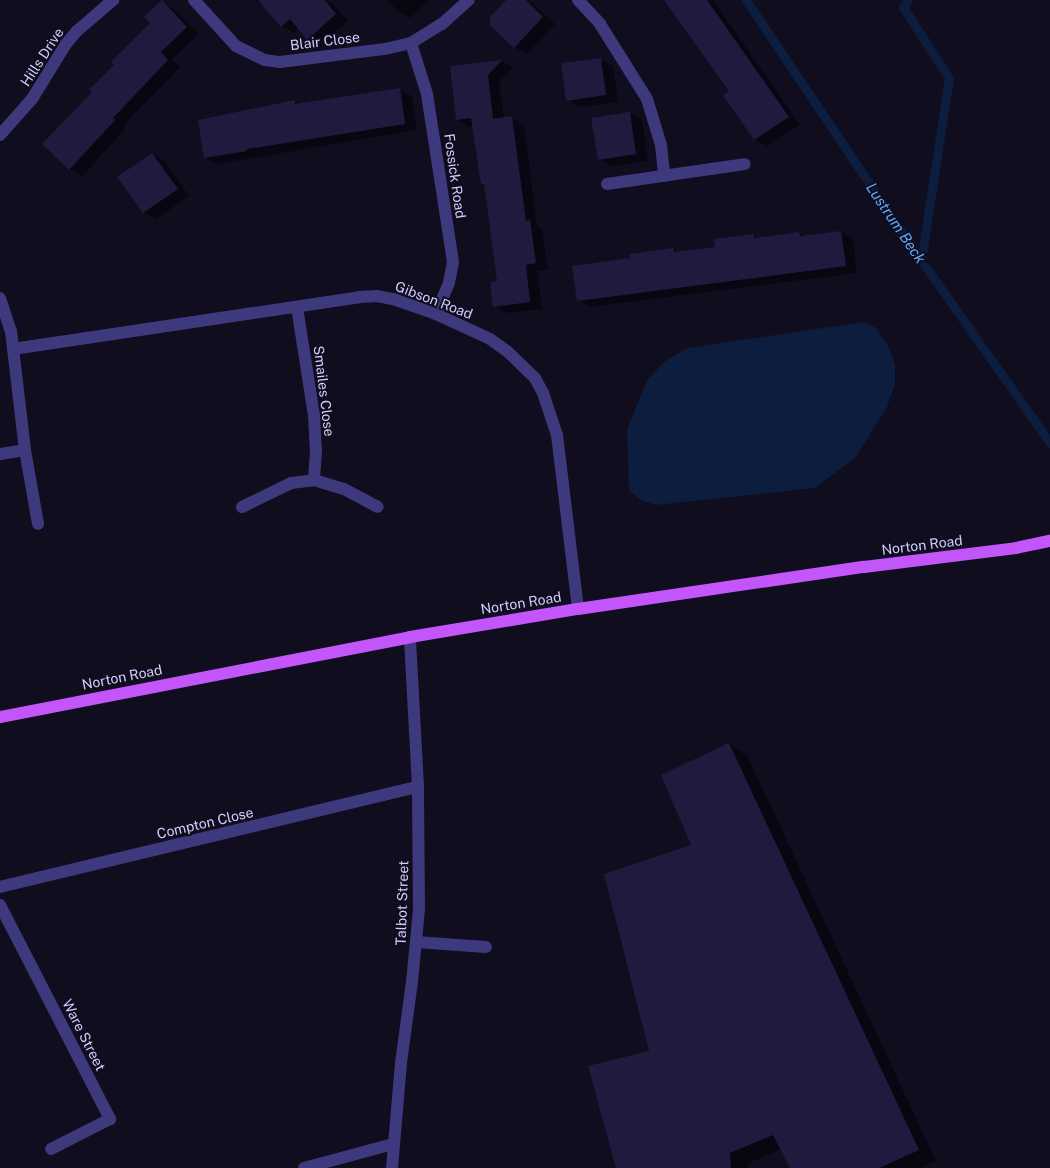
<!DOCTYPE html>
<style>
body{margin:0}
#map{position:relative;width:1050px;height:1168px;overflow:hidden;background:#100d1e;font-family:"Public Sans",sans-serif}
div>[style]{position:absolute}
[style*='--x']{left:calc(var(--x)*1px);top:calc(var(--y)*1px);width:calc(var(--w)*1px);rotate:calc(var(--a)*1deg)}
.water>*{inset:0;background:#0c1d3e}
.shadow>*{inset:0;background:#0007}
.stream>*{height:9px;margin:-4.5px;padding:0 4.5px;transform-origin:4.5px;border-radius:4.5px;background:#0c1d3e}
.building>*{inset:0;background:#22193f}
.lane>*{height:12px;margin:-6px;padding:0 6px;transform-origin:6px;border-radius:6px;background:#3e397c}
.street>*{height:12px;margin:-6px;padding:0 6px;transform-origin:6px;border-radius:6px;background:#3e397c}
.primary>*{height:12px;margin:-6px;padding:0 6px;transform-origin:6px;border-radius:6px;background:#c356fa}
span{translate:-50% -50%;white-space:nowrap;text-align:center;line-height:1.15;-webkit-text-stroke:4px #100d1e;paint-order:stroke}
.street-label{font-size:14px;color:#d3ccfd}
.water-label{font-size:15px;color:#5dabfa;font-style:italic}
</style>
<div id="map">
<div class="water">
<i style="clip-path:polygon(863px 322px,876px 328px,887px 344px,895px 364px,895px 384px,887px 407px,855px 458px,815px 488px,656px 505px,640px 500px,629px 490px,627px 429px,648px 379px,664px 362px,687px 348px)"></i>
</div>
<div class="shadow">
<i style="clip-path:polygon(254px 0,326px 0,333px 4px,348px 21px,320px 46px,307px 39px,299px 28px,294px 33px,282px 26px,268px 10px)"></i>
<i style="clip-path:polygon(387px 0,428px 0,410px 18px,398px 11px)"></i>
<i style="clip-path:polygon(508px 0,529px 0,555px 24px,527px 54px,514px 47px)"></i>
<i style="clip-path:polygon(666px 0,713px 0,800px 125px,767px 146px,754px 139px,731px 91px)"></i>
<i style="clip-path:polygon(162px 2px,174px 9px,198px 34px,172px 59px,180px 67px,124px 125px,126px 128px,82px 176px,69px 169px,116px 65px,152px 23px)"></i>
<i style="clip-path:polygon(601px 59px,613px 66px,618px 102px,580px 107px,568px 100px)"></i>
<i style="clip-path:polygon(502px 61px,513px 67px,499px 82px,504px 119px,512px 118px,524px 125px,537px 226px,542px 229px,548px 270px,537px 271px,542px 309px,507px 313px,494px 306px,499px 282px,486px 185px,482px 183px,473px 126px,470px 127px,458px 120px,451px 67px)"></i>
<i style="clip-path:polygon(399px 89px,412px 96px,417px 130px,217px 164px,205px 157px,294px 102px,300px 105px)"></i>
<i style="clip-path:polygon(630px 113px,642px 120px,648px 161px,611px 166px,599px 159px)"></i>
<i style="clip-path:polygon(152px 154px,165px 161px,189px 196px,156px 219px,143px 212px)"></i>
<i style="clip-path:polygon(841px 232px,853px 240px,857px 273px,590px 307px,578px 300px,632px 259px,673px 249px,679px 253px,716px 248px,754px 235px,759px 238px,799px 233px,806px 237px)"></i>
<i style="clip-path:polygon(729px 744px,747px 755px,936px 1161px,920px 1168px,791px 1168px,781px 1149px,747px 1164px,748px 1168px,617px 1168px,650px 1052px,692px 845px)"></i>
</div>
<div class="stream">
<i style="--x:746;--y:0;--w:313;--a:56.1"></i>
<i style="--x:921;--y:260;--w:224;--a:54.8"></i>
<i style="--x:908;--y:0;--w:9;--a:126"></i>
<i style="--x:903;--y:7;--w:85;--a:57.1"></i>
<i style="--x:949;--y:78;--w:184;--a:98.7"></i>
</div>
<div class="building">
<i style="clip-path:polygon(162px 0,187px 27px,161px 52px,168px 60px,113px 118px,115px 120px,69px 170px,42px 144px,92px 92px,89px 90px,114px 65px,111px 62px,150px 23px,144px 17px)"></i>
<i style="clip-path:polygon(258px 0,325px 0,336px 14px,307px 40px,290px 19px,281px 27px)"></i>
<i style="clip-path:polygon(506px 0,526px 0,543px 17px,514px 48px,490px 25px,490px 17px)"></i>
<i style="clip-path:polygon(664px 0,707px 0,789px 117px,754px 140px,723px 95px,729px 91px)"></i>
<i style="clip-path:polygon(601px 58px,606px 95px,566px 101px,561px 63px)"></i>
<i style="clip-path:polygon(502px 60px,488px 75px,493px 119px,512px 116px,526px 221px,530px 220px,536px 263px,526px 265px,530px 302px,493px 307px,490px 282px,497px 281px,484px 184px,481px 184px,471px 118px,456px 120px,450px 66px)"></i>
<i style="clip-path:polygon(400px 88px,405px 124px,247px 149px,247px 151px,204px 158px,198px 120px,295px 100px,295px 104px)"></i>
<i style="clip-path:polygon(630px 112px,636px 154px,598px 160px,591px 118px)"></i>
<i style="clip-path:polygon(152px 153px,178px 189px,143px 213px,117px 177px)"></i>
<i style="clip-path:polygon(841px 231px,846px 266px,577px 301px,572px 266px,630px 258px,630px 254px,673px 248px,674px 252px,715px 247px,714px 239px,754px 234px,754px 238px,799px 232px,800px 236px)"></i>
<i style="clip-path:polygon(729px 743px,919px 1150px,879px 1168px,790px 1168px,773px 1135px,730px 1153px,731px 1168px,616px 1168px,588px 1066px,649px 1051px,604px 874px,691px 845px,661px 775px)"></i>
</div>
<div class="lane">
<i style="--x:416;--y:942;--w:70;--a:4.1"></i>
</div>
<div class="street">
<i style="--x:194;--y:0;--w:62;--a:47.6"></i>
<i style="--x:236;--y:46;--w:32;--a:26"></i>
<i style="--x:265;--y:60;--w:15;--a:8"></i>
<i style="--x:280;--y:62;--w:106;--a:-7.1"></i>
<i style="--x:385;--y:49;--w:27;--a:-13"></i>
<i style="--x:411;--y:43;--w:36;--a:-32"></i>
<i style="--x:442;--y:24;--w:36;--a:-42"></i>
<i style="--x:578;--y:0;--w:33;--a:47"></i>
<i style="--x:600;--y:24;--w:89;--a:57.9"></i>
<i style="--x:647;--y:99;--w:48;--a:73.1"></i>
<i style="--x:661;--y:145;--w:31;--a:84"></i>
<i style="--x:411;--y:43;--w:53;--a:72.6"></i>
<i style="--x:427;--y:94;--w:170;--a:81.2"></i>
<i style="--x:453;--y:262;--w:21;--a:101"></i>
<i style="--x:449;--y:283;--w:34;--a:113"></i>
<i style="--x:0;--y:135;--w:48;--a:-48.4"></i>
<i style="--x:32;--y:99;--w:65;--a:-58.3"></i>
<i style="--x:66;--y:44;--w:17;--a:-50"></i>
<i style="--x:77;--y:31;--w:48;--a:-40.7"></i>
<i style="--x:607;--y:184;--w:139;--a:-8.2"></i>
<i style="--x:0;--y:298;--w:35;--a:72"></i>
<i style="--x:11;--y:331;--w:120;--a:83.3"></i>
<i style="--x:25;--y:450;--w:75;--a:80"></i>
<i style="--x:297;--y:307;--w:109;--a:81.1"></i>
<i style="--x:314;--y:415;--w:35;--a:87"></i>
<i style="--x:316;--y:450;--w:30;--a:94"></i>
<i style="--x:13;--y:349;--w:350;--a:-8.5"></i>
<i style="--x:359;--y:297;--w:18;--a:-3"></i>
<i style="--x:377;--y:296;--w:16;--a:11"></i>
<i style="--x:393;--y:299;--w:46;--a:19.2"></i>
<i style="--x:436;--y:314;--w:60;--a:24.8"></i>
<i style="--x:490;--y:339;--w:22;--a:36"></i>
<i style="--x:508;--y:352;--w:37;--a:44"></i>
<i style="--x:535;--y:378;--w:17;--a:62"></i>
<i style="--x:543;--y:393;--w:44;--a:71.6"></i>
<i style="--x:557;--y:435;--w:175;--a:83.1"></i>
<i style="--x:0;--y:454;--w:25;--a:-9"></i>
<i style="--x:242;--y:507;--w:55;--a:-26.1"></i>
<i style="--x:291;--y:483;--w:23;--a:-7"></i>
<i style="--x:314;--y:480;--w:31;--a:17"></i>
<i style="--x:344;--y:489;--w:38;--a:28"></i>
<i style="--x:0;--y:887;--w:430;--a:-13.5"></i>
<i style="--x:0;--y:905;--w:241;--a:62.8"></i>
<i style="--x:110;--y:1119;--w:66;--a:153"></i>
<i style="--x:304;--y:1168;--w:92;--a:-15.1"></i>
<i style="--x:392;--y:1168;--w:105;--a:-85.1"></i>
<i style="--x:401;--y:1063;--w:82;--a:-82.3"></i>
<i style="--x:412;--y:982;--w:73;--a:-84.5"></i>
<i style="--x:419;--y:909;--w:122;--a:-90.5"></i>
<i style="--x:418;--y:787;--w:150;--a:-93.1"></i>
</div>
<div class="primary">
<i style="--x:0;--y:717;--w:418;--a:-11"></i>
<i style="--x:410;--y:637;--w:170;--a:-9.5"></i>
<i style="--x:578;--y:609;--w:289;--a:-8.4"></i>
<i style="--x:864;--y:567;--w:153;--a:-7.1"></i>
<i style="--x:1016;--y:548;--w:35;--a:-12"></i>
</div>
<div class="street-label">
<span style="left:325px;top:41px;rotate:-7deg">Blair Close</span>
<span style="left:42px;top:57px;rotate:-57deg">Hills Drive</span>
<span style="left:455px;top:176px;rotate:82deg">Fossick Road</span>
<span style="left:434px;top:300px;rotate:21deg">Gibson Road</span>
<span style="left:324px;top:391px;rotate:83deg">Smailes Close</span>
<span style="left:922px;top:545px;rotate:-7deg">Norton Road</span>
<span style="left:521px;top:603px;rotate:-9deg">Norton Road</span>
<span style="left:122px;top:677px;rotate:-11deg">Norton Road</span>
<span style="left:205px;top:823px;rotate:-13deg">Compton Close</span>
<span style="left:402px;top:903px;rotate:-88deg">Talbot Street</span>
<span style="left:84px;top:1035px;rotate:63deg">Ware Street</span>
</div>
<div class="water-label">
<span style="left:896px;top:223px;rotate:56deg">Lustrum Beck</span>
</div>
</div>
